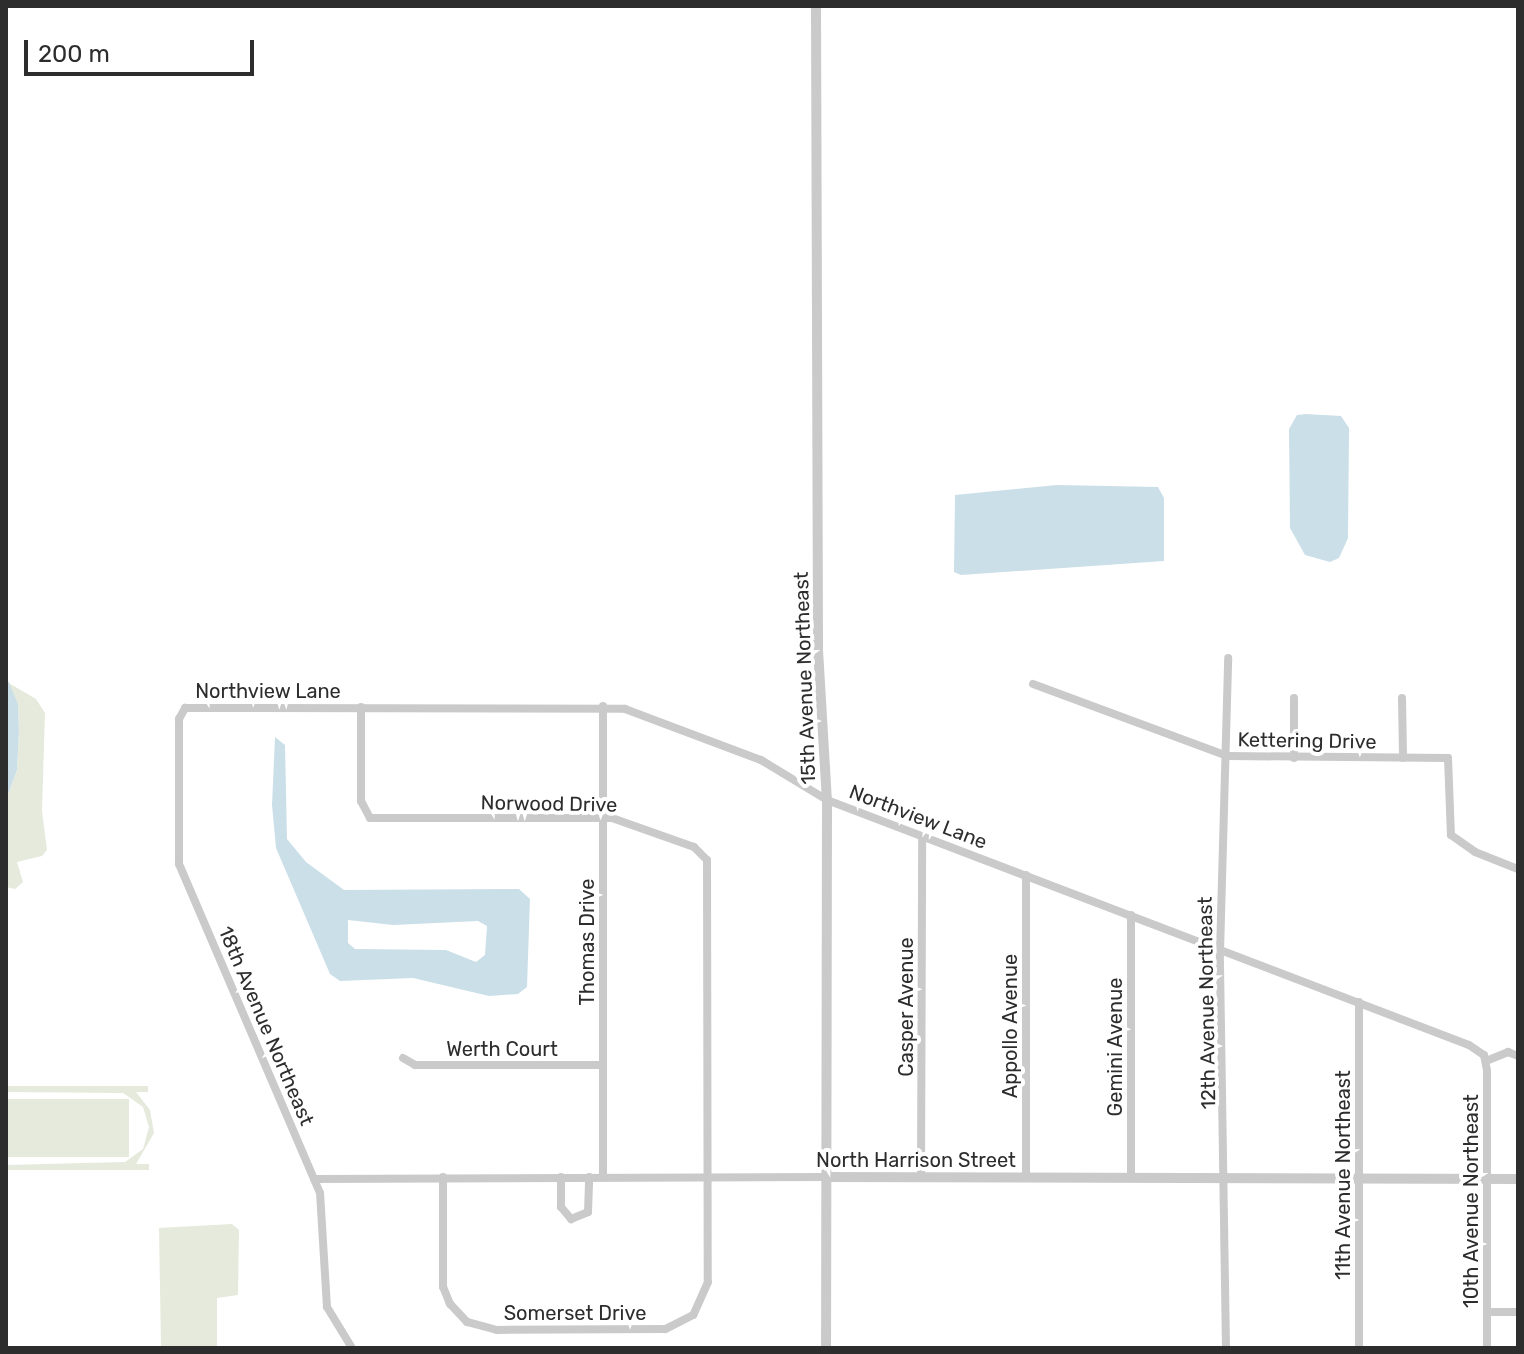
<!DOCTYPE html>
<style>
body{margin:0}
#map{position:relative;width:1524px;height:1354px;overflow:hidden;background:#fff;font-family:Rubik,sans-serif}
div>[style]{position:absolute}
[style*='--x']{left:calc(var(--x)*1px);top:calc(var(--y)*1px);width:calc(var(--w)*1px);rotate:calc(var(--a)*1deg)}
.green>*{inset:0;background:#e5eadc}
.water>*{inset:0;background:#cadfe8}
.minor>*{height:8px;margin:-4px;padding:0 4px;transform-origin:4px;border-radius:4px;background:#cacaca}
.tertiary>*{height:10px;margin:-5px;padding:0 5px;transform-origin:5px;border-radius:5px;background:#cacaca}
span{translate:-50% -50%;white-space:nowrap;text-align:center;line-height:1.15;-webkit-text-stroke:8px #fff;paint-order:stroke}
.street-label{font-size:20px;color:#2d2d2d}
.frame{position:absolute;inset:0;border:8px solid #2d2d2d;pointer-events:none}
.scale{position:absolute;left:24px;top:40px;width:230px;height:36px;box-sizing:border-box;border:4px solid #2d2d2d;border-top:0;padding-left:10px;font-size:24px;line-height:28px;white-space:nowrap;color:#2d2d2d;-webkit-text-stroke:6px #fff;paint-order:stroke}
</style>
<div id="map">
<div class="green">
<i style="clip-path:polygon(7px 682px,36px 699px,45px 713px,42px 811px,47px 850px,42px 856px,17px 862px,23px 882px,15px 889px,6px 887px,6px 800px,17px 770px,19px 731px,18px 704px)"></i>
<i style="clip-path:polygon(6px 1086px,148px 1086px,148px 1092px,136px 1092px,150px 1110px,154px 1133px,136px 1164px,149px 1164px,149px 1170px,6px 1170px,6px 1165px,125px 1162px,143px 1149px,149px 1127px,143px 1107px,123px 1093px,6px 1092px)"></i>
<i style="clip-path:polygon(6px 1099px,129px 1099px,129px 1157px,6px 1157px)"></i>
<i style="clip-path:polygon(232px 1224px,239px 1230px,238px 1295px,217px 1298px,217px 1348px,161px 1348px,159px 1228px)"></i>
</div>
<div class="water">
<i style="clip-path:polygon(1306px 414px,1341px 416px,1349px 428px,1348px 538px,1339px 558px,1330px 562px,1305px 555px,1290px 528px,1289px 429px,1297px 415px)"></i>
<i style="clip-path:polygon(1057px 485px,1158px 487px,1164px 498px,1164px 561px,961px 575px,954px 572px,955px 495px)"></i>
<i style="clip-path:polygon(6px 676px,18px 704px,19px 731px,17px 770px,6px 800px)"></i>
<i style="clip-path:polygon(evenodd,275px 737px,285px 745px,287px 839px,306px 862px,344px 890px,519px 889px,530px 899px,527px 987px,518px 994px,489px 996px,413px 978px,340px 981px,330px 974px,276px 848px,272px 805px,275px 737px,348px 920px,393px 925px,478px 921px,487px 926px,485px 955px,476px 962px,446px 950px,355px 949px,348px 943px,348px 920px)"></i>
</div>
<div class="minor">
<i style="--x:1033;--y:684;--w:208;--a:20.3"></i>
<i style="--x:1228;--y:756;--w:220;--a:0.5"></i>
<i style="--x:1448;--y:758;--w:77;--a:87.8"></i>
<i style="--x:1451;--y:835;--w:29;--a:35"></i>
<i style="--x:1475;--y:852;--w:46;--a:21.6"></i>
<i style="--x:1294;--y:698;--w:60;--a:90"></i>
<i style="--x:1402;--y:698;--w:60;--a:89"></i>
<i style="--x:603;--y:706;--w:471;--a:90"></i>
<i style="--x:361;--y:707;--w:94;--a:90"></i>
<i style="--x:361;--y:801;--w:19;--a:62"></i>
<i style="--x:370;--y:818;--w:242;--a:0"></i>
<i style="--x:612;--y:818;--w:87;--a:19.5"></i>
<i style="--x:694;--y:847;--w:18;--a:45"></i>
<i style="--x:707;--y:860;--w:422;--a:89.9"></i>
<i style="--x:708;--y:1282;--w:36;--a:114"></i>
<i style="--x:693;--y:1315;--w:31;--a:153"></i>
<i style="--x:665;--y:1329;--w:168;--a:179.7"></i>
<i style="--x:497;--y:1330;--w:31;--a:-165"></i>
<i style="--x:467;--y:1322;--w:25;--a:-133"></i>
<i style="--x:450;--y:1304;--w:18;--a:-112"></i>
<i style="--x:443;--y:1287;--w:110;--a:-90"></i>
<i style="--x:1131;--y:915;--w:263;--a:90"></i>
<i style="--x:403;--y:1058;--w:14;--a:30"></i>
<i style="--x:415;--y:1065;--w:188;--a:0"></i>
<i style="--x:1486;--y:1061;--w:24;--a:-22"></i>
<i style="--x:1508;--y:1052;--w:11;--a:22"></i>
<i style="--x:561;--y:1177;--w:30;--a:90"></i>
<i style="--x:561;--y:1207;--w:16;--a:50"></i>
<i style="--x:571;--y:1219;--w:18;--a:-22"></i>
<i style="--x:588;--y:1212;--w:35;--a:-88"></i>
<i style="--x:921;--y:1177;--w:341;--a:-89.8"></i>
<i style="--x:1026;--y:1178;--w:303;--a:-90"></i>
<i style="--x:314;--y:1179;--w:512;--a:-0.22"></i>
<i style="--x:1487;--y:1312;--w:31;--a:0"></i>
<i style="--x:352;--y:1348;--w:48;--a:-121.4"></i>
<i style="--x:327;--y:1307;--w:114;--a:-93.5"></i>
<i style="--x:320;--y:1193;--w:358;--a:-113.2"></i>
<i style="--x:179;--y:864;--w:145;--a:-90"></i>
<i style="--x:179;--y:719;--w:13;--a:-61"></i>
<i style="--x:185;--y:708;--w:440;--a:0.1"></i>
<i style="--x:625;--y:709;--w:145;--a:20.6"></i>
<i style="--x:761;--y:760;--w:77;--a:31.2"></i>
<i style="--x:827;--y:800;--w:687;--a:20.89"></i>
<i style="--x:1469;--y:1045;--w:18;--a:34"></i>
<i style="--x:1484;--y:1055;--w:16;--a:79"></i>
<i style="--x:1487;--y:1071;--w:277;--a:90"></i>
<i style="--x:1226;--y:1348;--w:396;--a:-90.9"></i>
<i style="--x:1220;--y:952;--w:294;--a:-88.4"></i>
<i style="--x:1359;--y:1348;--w:346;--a:-90"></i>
</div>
<div class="tertiary">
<i style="--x:816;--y:6;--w:644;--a:89.82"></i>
<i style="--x:818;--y:650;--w:150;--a:86.6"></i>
<i style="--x:827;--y:800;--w:548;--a:90.1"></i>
<i style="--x:826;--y:1177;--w:692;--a:0.17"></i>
</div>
<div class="street-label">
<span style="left:805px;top:678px;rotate:-92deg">15th Avenue Northeast</span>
<span style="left:268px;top:691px">Northview Lane</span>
<span style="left:1307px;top:741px;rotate:1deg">Kettering Drive</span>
<span style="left:549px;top:804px;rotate:1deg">Norwood Drive</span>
<span style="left:918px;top:817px;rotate:21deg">Northview Lane</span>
<span style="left:587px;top:942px;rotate:-90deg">Thomas Drive</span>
<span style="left:1207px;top:1003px;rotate:-91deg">12th Avenue Northeast</span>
<span style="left:906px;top:1007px;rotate:-90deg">Casper Avenue</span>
<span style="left:266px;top:1026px;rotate:67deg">18th Avenue Northeast</span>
<span style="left:1010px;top:1026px;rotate:-90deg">Appollo Avenue</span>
<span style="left:1115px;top:1047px;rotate:-90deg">Gemini Avenue</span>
<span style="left:502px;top:1049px">Werth Court</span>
<span style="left:916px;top:1160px">North Harrison Street</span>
<span style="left:1343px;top:1175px;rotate:-90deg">11th Avenue Northeast</span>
<span style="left:1471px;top:1201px;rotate:-90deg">10th Avenue Northeast</span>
<span style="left:575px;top:1313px">Somerset Drive</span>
</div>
<div class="frame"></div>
<div class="scale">200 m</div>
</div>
